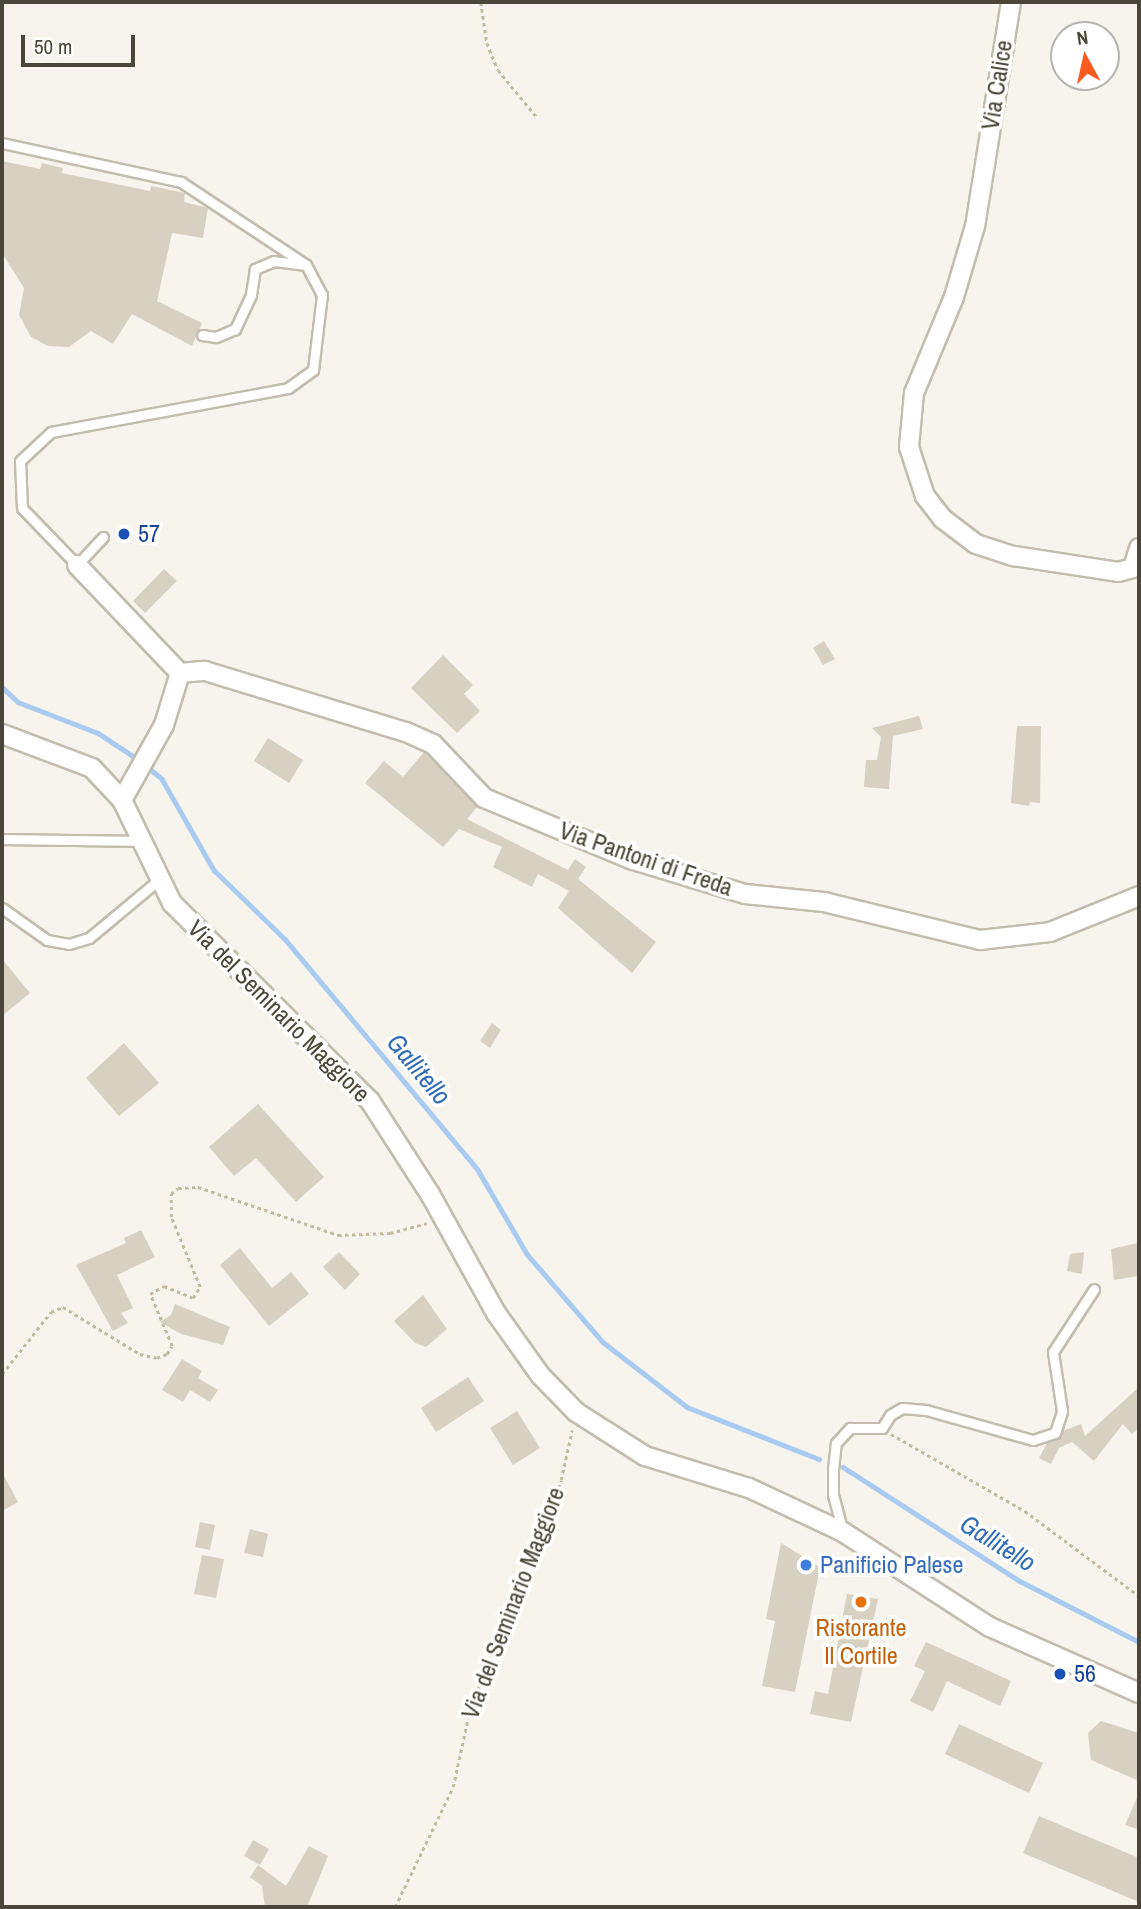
<!DOCTYPE html>
<style>
body{margin:0}
#map{position:relative;width:1141px;height:1909px;overflow:hidden;background:#f6f4ec;font-family:"Archivo Narrow",sans-serif}
div>[style]{position:absolute}
[style*='--x']{left:calc(var(--x)*1px);top:calc(var(--y)*1px);width:calc(var(--w)*1px);rotate:calc(var(--a)*1deg)}
.stream>*{height:4.5px;margin:-2.25px;padding:0 2.25px;transform-origin:2.25px;border-radius:2.25px;background:#a9caf1}
.building>*{inset:0;background:#d8d1c1}
.path>*{height:2.5px;margin-top:-1.25px;transform-origin:0;background:repeating-linear-gradient(90deg,#c3bb9f 0 3.5px,transparent 0 7px)}
.roads{filter:drop-shadow(2px 0 #c2bdae) drop-shadow(-2px 0 #c2bdae) drop-shadow(0 2px #c2bdae) drop-shadow(0 -2px #c2bdae)}
.lane>*{height:9px;margin:-4.5px;padding:0 4.5px;transform-origin:4.5px;border-radius:4.5px;background:#fff}
.street>*{height:18px;margin:-9px;padding:0 9px;transform-origin:9px;border-radius:9px;background:#fff}
.dots>*{width:19px;height:19px;translate:-50% -50%;box-sizing:border-box;border:4px solid #fff;border-radius:50%}
span{translate:-50% -50%;white-space:nowrap;text-align:center;line-height:1.15;-webkit-text-stroke:7px #fff;paint-order:stroke}
.street-label{font-size:24px;color:#4a4639}
.transit-label{font-size:24px;color:#164399}
.left{translate:0 -50%;text-align:left}
.shop-label{font-size:24px;color:#366cbe}
.food-label{font-size:24px;color:#c56008}
.water-label{font-size:26px;color:#306db8;font-style:italic}
.frame{position:absolute;inset:0;border:4px solid #4a4639;pointer-events:none}
.north{position:absolute;left:1050px;top:21px;width:70px;height:70px;box-sizing:border-box;background:#fff;border:2px solid #b7b5b0;border-radius:50%;rotate:352deg;font-size:19px;font-weight:700;line-height:28px;text-align:center;color:#4a4639}
.north::after{content:'';display:block;margin:auto;width:24px;height:32px;background:#fa5b1e;clip-path:polygon(50% 0,100% 100%,50% 72%,0 100%)}
.scale{position:absolute;left:21px;top:35px;width:114px;height:32px;box-sizing:border-box;border:4px solid #4a4639;border-top:0;padding-left:9px;font-size:21px;line-height:24px;white-space:nowrap;color:#4a4639;-webkit-text-stroke:5px #fff;paint-order:stroke}
</style>
<div id="map">
<div class="stream">
<i style="--x:2;--y:687;--w:22;--a:43"></i>
<i style="--x:18;--y:702;--w:86;--a:21.2"></i>
<i style="--x:98;--y:733;--w:49;--a:33.4"></i>
<i style="--x:145;--y:765;--w:22;--a:39"></i>
<i style="--x:162;--y:779;--w:105;--a:60.3"></i>
<i style="--x:214;--y:870;--w:99;--a:44.2"></i>
<i style="--x:285;--y:939;--w:301;--a:50.1"></i>
<i style="--x:478;--y:1170;--w:97;--a:59.7"></i>
<i style="--x:527;--y:1254;--w:116;--a:49.2"></i>
<i style="--x:603;--y:1342;--w:106;--a:37.7"></i>
<i style="--x:687;--y:1407;--w:142;--a:21.5"></i>
<i style="--x:843;--y:1467;--w:211;--a:32.8"></i>
<i style="--x:1020;--y:1581;--w:134;--a:27.1"></i>
</div>
<div class="building">
<i style="clip-path:polygon(2px 161px,40px 169px,42px 163px,63px 168px,62px 173px,150px 191px,151px 186px,185px 193px,184px 202px,208px 208px,203px 238px,172px 233px,157px 301px,202px 323px,192px 346px,132px 314px,113px 344px,91px 331px,69px 347px,48px 346px,31px 337px,19px 315px,24px 288px,2px 253px)"></i>
<i style="clip-path:polygon(164px 569px,177px 581px,145px 613px,133px 601px)"></i>
<i style="clip-path:polygon(824px 641px,835px 659px,823px 665px,813px 648px)"></i>
<i style="clip-path:polygon(443px 655px,473px 685px,464px 694px,480px 711px,457px 733px,411px 688px)"></i>
<i style="clip-path:polygon(919px 716px,923px 729px,893px 736px,889px 789px,864px 787px,866px 760px,877px 760px,881px 737px,872px 728px)"></i>
<i style="clip-path:polygon(1017px 726px,1041px 726px,1040px 803px,1030px 802px,1029px 806px,1011px 803px)"></i>
<i style="clip-path:polygon(268px 738px,303px 760px,289px 783px,254px 761px)"></i>
<i style="clip-path:polygon(424px 752px,477px 807px,467px 819px,568px 870px,575px 859px,586px 867px,578px 879px,656px 942px,632px 973px,558px 908px,569px 891px,538px 874px,532px 887px,493px 867px,502px 847px,459px 829px,443px 847px,365px 783px,384px 761px,403px 777px)"></i>
<i style="clip-path:polygon(2px 959px,30px 993px,2px 1016px)"></i>
<i style="clip-path:polygon(492px 1023px,501px 1030px,490px 1048px,480px 1041px)"></i>
<i style="clip-path:polygon(124px 1043px,159px 1083px,119px 1116px,86px 1078px)"></i>
<i style="clip-path:polygon(258px 1104px,324px 1177px,296px 1202px,256px 1158px,234px 1176px,209px 1147px)"></i>
<i style="clip-path:polygon(141px 1230px,155px 1257px,117px 1275px,133px 1308px,121px 1313px,128px 1323px,113px 1331px,76px 1265px,126px 1243px,124px 1238px)"></i>
<i style="clip-path:polygon(1137px 1243px,1139px 1276px,1114px 1280px,1111px 1249px)"></i>
<i style="clip-path:polygon(240px 1248px,272px 1288px,291px 1272px,309px 1294px,269px 1326px,220px 1265px)"></i>
<i style="clip-path:polygon(339px 1252px,360px 1274px,345px 1290px,323px 1267px)"></i>
<i style="clip-path:polygon(1084px 1252px,1082px 1274px,1067px 1271px,1070px 1254px)"></i>
<i style="clip-path:polygon(423px 1295px,447px 1329px,426px 1347px,415px 1343px,394px 1321px)"></i>
<i style="clip-path:polygon(175px 1304px,230px 1327px,223px 1345px,181px 1334px,160px 1322px,171px 1315px)"></i>
<i style="clip-path:polygon(182px 1359px,202px 1371px,198px 1378px,218px 1390px,210px 1402px,190px 1390px,183px 1402px,162px 1390px)"></i>
<i style="clip-path:polygon(468px 1377px,484px 1401px,436px 1432px,421px 1408px)"></i>
<i style="clip-path:polygon(1139px 1387px,1139px 1428px,1132px 1434px,1123px 1424px,1094px 1461px,1072px 1442px,1059px 1448px,1051px 1464px,1039px 1458px,1047px 1443px,1059px 1438px,1063px 1431px,1081px 1424px,1085px 1436px)"></i>
<i style="clip-path:polygon(517px 1411px,540px 1448px,513px 1465px,490px 1428px)"></i>
<i style="clip-path:polygon(2px 1472px,18px 1502px,2px 1511px)"></i>
<i style="clip-path:polygon(200px 1522px,215px 1525px,210px 1550px,195px 1547px)"></i>
<i style="clip-path:polygon(250px 1529px,268px 1534px,263px 1557px,244px 1553px)"></i>
<i style="clip-path:polygon(781px 1543px,820px 1567px,795px 1692px,762px 1686px,775px 1621px,766px 1619px)"></i>
<i style="clip-path:polygon(202px 1555px,224px 1559px,216px 1598px,194px 1594px)"></i>
<i style="clip-path:polygon(847px 1594px,878px 1599px,851px 1722px,810px 1714px,815px 1691px,828px 1694px)"></i>
<i style="clip-path:polygon(926px 1642px,1011px 1681px,1000px 1706px,947px 1681px,933px 1712px,910px 1701px,925px 1671px,914px 1666px)"></i>
<i style="clip-path:polygon(1101px 1721px,1139px 1733px,1139px 1781px,1091px 1760px,1088px 1733px)"></i>
<i style="clip-path:polygon(959px 1724px,1043px 1763px,1029px 1793px,945px 1754px)"></i>
<i style="clip-path:polygon(1139px 1793px,1139px 1830px,1125px 1825px)"></i>
<i style="clip-path:polygon(1039px 1816px,1139px 1858px,1139px 1902px,1023px 1853px)"></i>
<i style="clip-path:polygon(253px 1840px,269px 1849px,260px 1865px,244px 1856px)"></i>
<i style="clip-path:polygon(309px 1846px,328px 1856px,307px 1907px,265px 1907px,262px 1886px,250px 1877px,258px 1865px,286px 1886px)"></i>
</div>
<div class="path">
<i style="--x:481;--y:2;--w:41;--a:81.7"></i>
<i style="--x:487;--y:43;--w:29;--a:68"></i>
<i style="--x:498;--y:70;--w:60;--a:50.4"></i>
<i style="--x:2;--y:1374;--w:79;--a:-51.7"></i>
<i style="--x:51;--y:1312;--w:13;--a:-23"></i>
<i style="--x:63;--y:1307;--w:90;--a:31.4"></i>
<i style="--x:140;--y:1354;--w:17;--a:13"></i>
<i style="--x:157;--y:1358;--w:11;--a:-22"></i>
<i style="--x:167;--y:1354;--w:9;--a:-58"></i>
<i style="--x:172;--y:1346;--w:56;--a:-112.9"></i>
<i style="--x:150;--y:1294;--w:16;--a:-30"></i>
<i style="--x:164;--y:1286;--w:31;--a:22"></i>
<i style="--x:193;--y:1298;--w:13;--a:-58"></i>
<i style="--x:200;--y:1287;--w:76;--a:-112.5"></i>
<i style="--x:171;--y:1217;--w:23;--a:-90"></i>
<i style="--x:171;--y:1194;--w:9;--a:-41"></i>
<i style="--x:178;--y:1188;--w:20;--a:-3"></i>
<i style="--x:198;--y:1187;--w:148;--a:18.9"></i>
<i style="--x:338;--y:1235;--w:52;--a:-2.2"></i>
<i style="--x:390;--y:1233;--w:38;--a:-15"></i>
<i style="--x:891;--y:1434;--w:155;--a:29.9"></i>
<i style="--x:1025;--y:1511;--w:142;--a:36.7"></i>
<i style="--x:2;--y:1467;--w:3;--a:72"></i>
<i style="--x:395;--y:1907;--w:133;--a:-64.2"></i>
<i style="--x:453;--y:1787;--w:80;--a:-77.7"></i>
<i style="--x:470;--y:1709;--w:246;--a:-68.3"></i>
<i style="--x:561;--y:1480;--w:51;--a:-77.6"></i>
</div>
<div class="roads">
<div class="lane">
<i style="--x:2;--y:143;--w:183;--a:12.3"></i>
<i style="--x:181;--y:182;--w:149;--a:33.5"></i>
<i style="--x:103;--y:537;--w:38;--a:133"></i>
<i style="--x:77;--y:565;--w:79;--a:-134"></i>
<i style="--x:22;--y:508;--w:47;--a:-92.4"></i>
<i style="--x:20;--y:461;--w:42;--a:-43.1"></i>
<i style="--x:51;--y:432;--w:241;--a:-10.5"></i>
<i style="--x:288;--y:388;--w:31;--a:-36"></i>
<i style="--x:313;--y:370;--w:76;--a:-83.2"></i>
<i style="--x:322;--y:295;--w:34;--a:-118"></i>
<i style="--x:306;--y:265;--w:32;--a:-173"></i>
<i style="--x:274;--y:261;--w:21;--a:157"></i>
<i style="--x:255;--y:269;--w:26;--a:99"></i>
<i style="--x:251;--y:295;--w:38;--a:115"></i>
<i style="--x:235;--y:329;--w:21;--a:157"></i>
<i style="--x:216;--y:337;--w:14;--a:-172"></i>
<i style="--x:2;--y:839;--w:141;--a:0.8"></i>
<i style="--x:2;--y:908;--w:55;--a:35.4"></i>
<i style="--x:47;--y:940;--w:22;--a:10"></i>
<i style="--x:69;--y:944;--w:21;--a:-17"></i>
<i style="--x:89;--y:938;--w:94;--a:-39.8"></i>
<i style="--x:843;--y:1532;--w:38;--a:-105"></i>
<i style="--x:833;--y:1495;--w:25;--a:-90"></i>
<i style="--x:833;--y:1470;--w:27;--a:-84"></i>
<i style="--x:836;--y:1443;--w:21;--a:-47"></i>
<i style="--x:850;--y:1428;--w:32;--a:0"></i>
<i style="--x:882;--y:1428;--w:15;--a:-58"></i>
<i style="--x:890;--y:1415;--w:14;--a:-30"></i>
<i style="--x:902;--y:1408;--w:24;--a:5"></i>
<i style="--x:926;--y:1410;--w:111;--a:15.7"></i>
<i style="--x:1033;--y:1440;--w:23;--a:-18"></i>
<i style="--x:1055;--y:1433;--w:23;--a:-72"></i>
<i style="--x:1062;--y:1411;--w:60;--a:-98.7"></i>
<i style="--x:1053;--y:1352;--w:75;--a:-56.9"></i>
</div>
<div class="street">
<i style="--x:1011;--y:2;--w:227;--a:99.1"></i>
<i style="--x:975;--y:226;--w:74;--a:106.5"></i>
<i style="--x:954;--y:297;--w:104;--a:112.6"></i>
<i style="--x:914;--y:393;--w:54;--a:95.3"></i>
<i style="--x:909;--y:447;--w:52;--a:71.9"></i>
<i style="--x:925;--y:496;--w:29;--a:52"></i>
<i style="--x:943;--y:519;--w:41;--a:37.1"></i>
<i style="--x:976;--y:544;--w:40;--a:18"></i>
<i style="--x:1014;--y:556;--w:105;--a:8.7"></i>
<i style="--x:1118;--y:572;--w:16;--a:-15"></i>
<i style="--x:1133;--y:568;--w:21;--a:-73"></i>
<i style="--x:77;--y:565;--w:149;--a:46.4"></i>
<i style="--x:180;--y:673;--w:54;--a:107.1"></i>
<i style="--x:164;--y:725;--w:86;--a:119.2"></i>
<i style="--x:180;--y:673;--w:25;--a:-5"></i>
<i style="--x:205;--y:671;--w:210;--a:16.9"></i>
<i style="--x:406;--y:732;--w:30;--a:24"></i>
<i style="--x:433;--y:744;--w:74;--a:46.6"></i>
<i style="--x:484;--y:798;--w:161;--a:22.6"></i>
<i style="--x:633;--y:860;--w:117;--a:16.9"></i>
<i style="--x:745;--y:894;--w:79;--a:5.8"></i>
<i style="--x:824;--y:902;--w:161;--a:13.7"></i>
<i style="--x:980;--y:940;--w:70;--a:-6.5"></i>
<i style="--x:1050;--y:932;--w:96;--a:-22"></i>
<i style="--x:2;--y:734;--w:96;--a:20.7"></i>
<i style="--x:92;--y:768;--w:44;--a:46.8"></i>
<i style="--x:122;--y:800;--w:114;--a:64.1"></i>
<i style="--x:172;--y:903;--w:280;--a:45"></i>
<i style="--x:370;--y:1101;--w:111;--a:57.2"></i>
<i style="--x:430;--y:1194;--w:136;--a:61"></i>
<i style="--x:496;--y:1313;--w:77;--a:54.5"></i>
<i style="--x:541;--y:1376;--w:50;--a:45.8"></i>
<i style="--x:576;--y:1412;--w:82;--a:32.5"></i>
<i style="--x:645;--y:1456;--w:109;--a:17.1"></i>
<i style="--x:749;--y:1488;--w:104;--a:25.1"></i>
<i style="--x:843;--y:1532;--w:175;--a:32.9"></i>
<i style="--x:990;--y:1627;--w:163;--a:23.9"></i>
</div>
</div>
<div class="dots">
<i style="left:124px;top:534px;background:#1a4fb4"></i>
<i style="left:806px;top:1565px;background:#3f7fe0"></i>
<i style="left:861px;top:1602px;background:#e8710a"></i>
<i style="left:1060px;top:1674px;background:#1a4fb4"></i>
</div>
<div class="street-label">
<span style="left:997px;top:85px;rotate:-81deg">Via Calice</span>
<span style="left:646px;top:859px;rotate:19deg">Via Pantoni di Freda</span>
<span style="left:279px;top:1011px;rotate:45deg">Via del Seminario Maggiore</span>
<span style="left:513px;top:1603px;rotate:-69deg">Via del Seminario Maggiore</span>
</div>
<div class="transit-label">
<span class="left" style="left:138px;top:534px">57</span>
<span class="left" style="left:1074px;top:1674px">56</span>
</div>
<div class="shop-label">
<span class="left" style="left:820px;top:1565px">Panificio Palese</span>
</div>
<div class="food-label">
<span style="left:861px;top:1642px">Ristorante<br>Il Cortile</span>
</div>
<div class="water-label">
<span style="left:419px;top:1069px;rotate:50deg">Gallitello</span>
<span style="left:998px;top:1543px;rotate:32deg">Gallitello</span>
</div>
<div class="frame"></div>
<div class="north">N</div>
<div class="scale">50 m</div>
</div>
